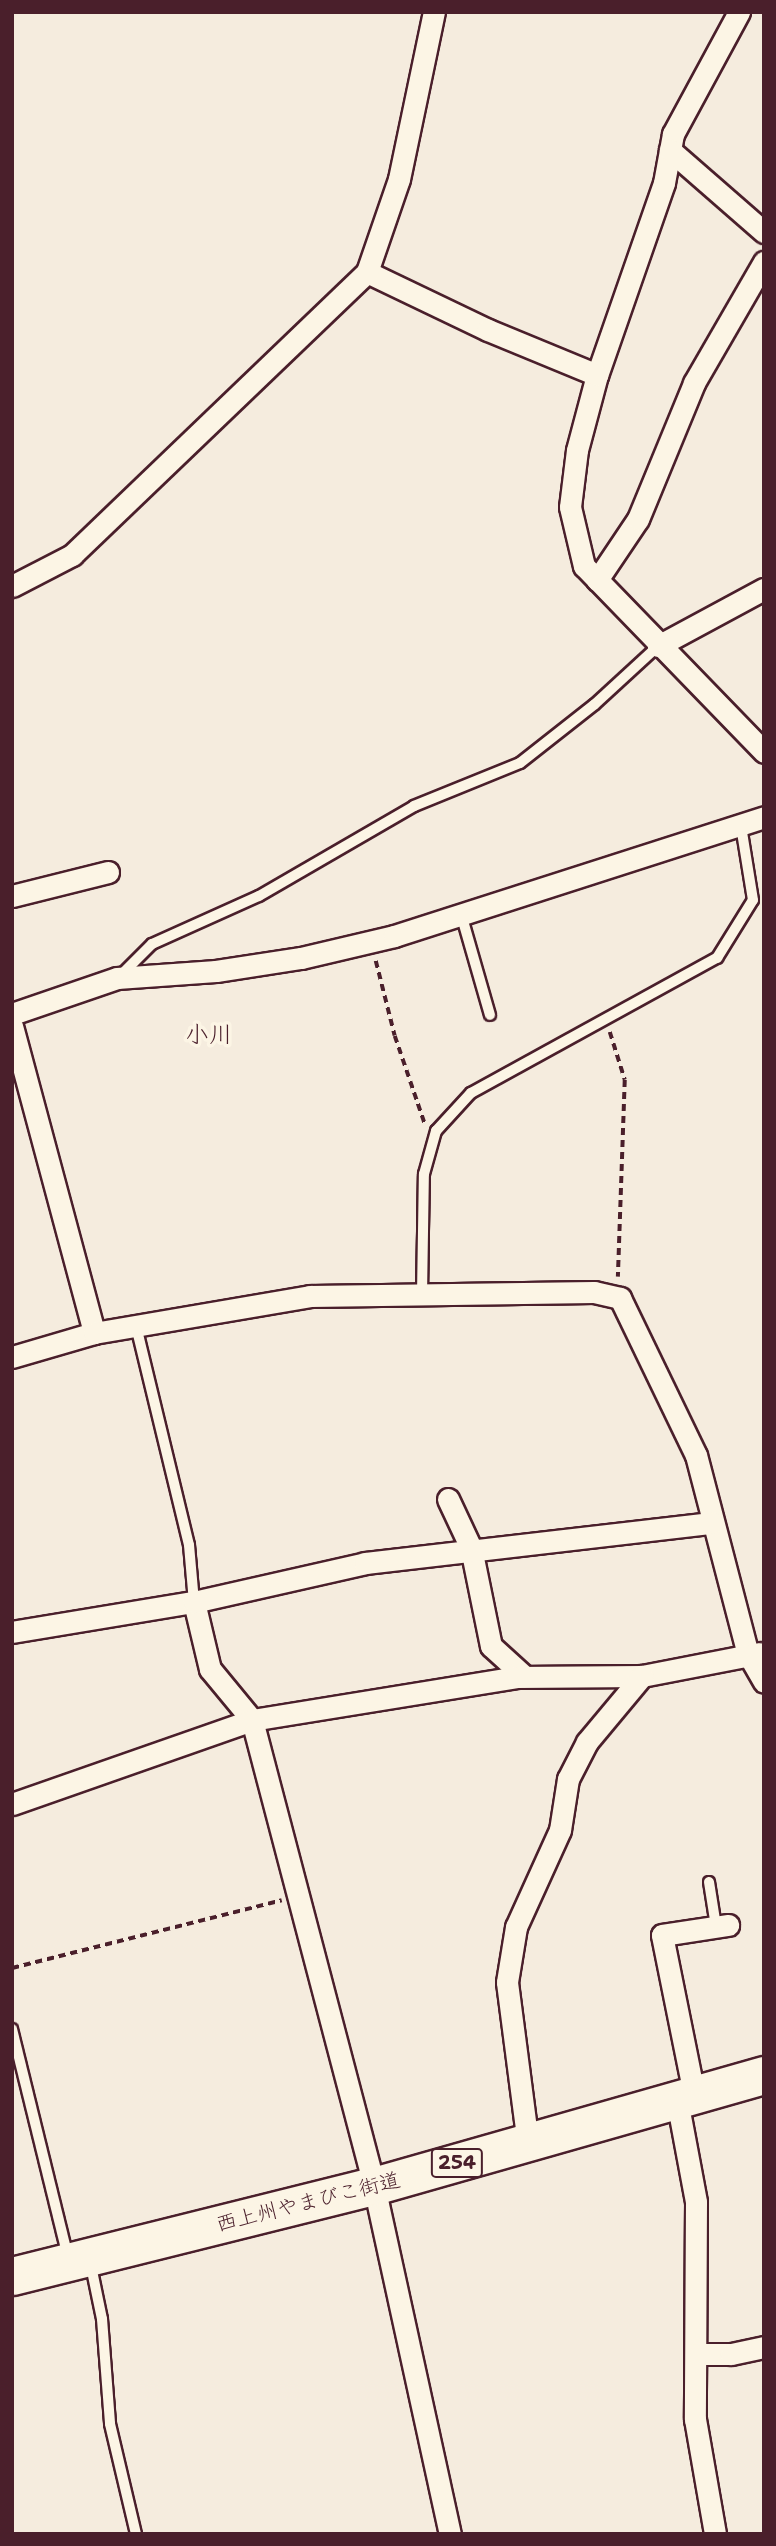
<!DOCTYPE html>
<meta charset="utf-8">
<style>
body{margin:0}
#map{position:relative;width:776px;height:2546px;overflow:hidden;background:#f5ecde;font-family:"Shantell Sans","Klee One",sans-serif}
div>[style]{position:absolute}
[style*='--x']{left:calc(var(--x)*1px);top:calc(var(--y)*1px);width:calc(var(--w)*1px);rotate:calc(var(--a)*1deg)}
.path>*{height:3.5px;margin-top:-1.75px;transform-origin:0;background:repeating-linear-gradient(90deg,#4a1f2b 0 7px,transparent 0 12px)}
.roads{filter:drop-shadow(2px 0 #4a1f2b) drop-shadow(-2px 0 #4a1f2b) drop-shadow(0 2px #4a1f2b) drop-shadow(0 -2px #4a1f2b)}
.lane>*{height:10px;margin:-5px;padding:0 5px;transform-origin:5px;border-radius:5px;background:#fcf5e5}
.street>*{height:21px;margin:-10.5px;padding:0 10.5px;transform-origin:10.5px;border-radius:10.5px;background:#fcf5e5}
.highway>*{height:37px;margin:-18.5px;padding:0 18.5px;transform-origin:18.5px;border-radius:18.5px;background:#fcf5e5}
span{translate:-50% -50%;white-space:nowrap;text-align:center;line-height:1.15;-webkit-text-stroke:7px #fcf5e5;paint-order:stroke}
.shield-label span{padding:2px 5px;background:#fcf5e5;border:2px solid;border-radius:5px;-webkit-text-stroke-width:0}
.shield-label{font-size:19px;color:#4a1f2b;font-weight:700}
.street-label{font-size:21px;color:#4a1f2b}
.quarter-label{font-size:24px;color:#4a1f2b}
.frame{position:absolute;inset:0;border:14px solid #4a1f2b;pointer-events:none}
</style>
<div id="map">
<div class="path">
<i style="--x:376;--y:961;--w:77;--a:75.8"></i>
<i style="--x:395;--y:1036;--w:93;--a:71.2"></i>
<i style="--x:610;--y:1032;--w:50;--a:72.6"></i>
<i style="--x:625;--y:1080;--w:197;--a:92"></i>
<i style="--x:12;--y:1968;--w:278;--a:-14.1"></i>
</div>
<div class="roads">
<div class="lane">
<i style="--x:461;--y:914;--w:105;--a:74"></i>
<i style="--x:118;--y:978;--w:48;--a:-45"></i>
<i style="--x:152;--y:944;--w:117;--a:-24.2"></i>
<i style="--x:259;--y:896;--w:179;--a:-30.1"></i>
<i style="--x:414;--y:806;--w:114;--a:-22.1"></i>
<i style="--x:520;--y:763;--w:95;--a:-38.2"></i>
<i style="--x:595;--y:704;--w:86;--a:-42.6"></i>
<i style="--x:422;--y:1295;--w:121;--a:-89.1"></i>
<i style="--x:424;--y:1174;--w:45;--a:-74.4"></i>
<i style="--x:436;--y:1131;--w:52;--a:-47.4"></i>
<i style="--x:471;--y:1093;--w:281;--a:-28.8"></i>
<i style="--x:717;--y:958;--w:68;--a:-58.2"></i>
<i style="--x:753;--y:900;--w:75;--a:-99.2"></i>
<i style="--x:136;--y:1326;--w:225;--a:76.4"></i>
<i style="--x:189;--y:1545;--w:57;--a:85"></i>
<i style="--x:709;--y:1882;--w:45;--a:81"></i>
<i style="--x:12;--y:2029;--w:235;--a:76.2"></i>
<i style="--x:90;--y:2261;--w:59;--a:78.3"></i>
<i style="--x:102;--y:2319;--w:105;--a:85.6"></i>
<i style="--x:110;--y:2424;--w:113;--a:76.7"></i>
</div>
<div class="street">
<i style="--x:739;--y:12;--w:139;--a:118.4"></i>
<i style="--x:673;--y:134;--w:50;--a:100.4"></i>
<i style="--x:664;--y:183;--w:203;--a:109.2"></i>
<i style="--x:597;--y:375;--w:78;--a:104.9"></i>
<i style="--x:577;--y:450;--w:57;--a:97"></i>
<i style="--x:570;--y:507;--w:61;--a:76.7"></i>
<i style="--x:584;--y:566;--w:259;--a:45.9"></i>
<i style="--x:670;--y:150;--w:125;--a:41.1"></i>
<i style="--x:367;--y:272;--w:134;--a:25.6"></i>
<i style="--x:488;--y:330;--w:118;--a:22.4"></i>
<i style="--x:597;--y:580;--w:73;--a:-56.1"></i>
<i style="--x:638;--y:519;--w:147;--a:-67.6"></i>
<i style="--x:694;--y:383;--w:140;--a:-60"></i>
<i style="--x:12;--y:586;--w:68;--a:-27.3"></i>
<i style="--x:72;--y:555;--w:409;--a:-43.8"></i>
<i style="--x:367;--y:272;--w:98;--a:-71"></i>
<i style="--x:399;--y:179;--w:171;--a:-78.2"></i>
<i style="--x:658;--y:646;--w:120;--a:-28.3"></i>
<i style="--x:12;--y:896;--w:99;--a:-14"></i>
<i style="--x:12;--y:1014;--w:111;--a:-18.9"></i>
<i style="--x:117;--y:978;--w:99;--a:-4"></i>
<i style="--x:216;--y:971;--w:86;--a:-8.7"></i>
<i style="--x:301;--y:958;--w:96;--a:-13.3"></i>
<i style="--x:394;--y:936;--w:389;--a:-17.8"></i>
<i style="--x:12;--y:1026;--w:318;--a:75"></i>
<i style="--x:12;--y:1357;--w:85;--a:-16.3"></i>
<i style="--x:94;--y:1333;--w:219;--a:-9.7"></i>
<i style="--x:310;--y:1296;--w:284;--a:-0.8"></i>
<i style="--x:594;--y:1292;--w:27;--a:13"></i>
<i style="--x:620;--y:1298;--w:174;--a:64.2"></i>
<i style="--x:696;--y:1455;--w:206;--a:75.4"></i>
<i style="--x:748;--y:1654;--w:32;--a:60"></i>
<i style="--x:448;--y:1499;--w:54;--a:64.9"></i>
<i style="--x:471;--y:1548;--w:100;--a:78.5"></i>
<i style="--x:491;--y:1646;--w:45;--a:42.3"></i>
<i style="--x:194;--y:1602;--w:69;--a:76.6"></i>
<i style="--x:210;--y:1669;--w:66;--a:50.5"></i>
<i style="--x:252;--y:1720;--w:482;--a:75.3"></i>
<i style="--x:374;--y:2186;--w:356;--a:77.7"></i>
<i style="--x:12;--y:1632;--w:184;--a:-9.4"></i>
<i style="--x:194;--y:1602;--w:175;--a:-12.8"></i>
<i style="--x:365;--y:1563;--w:349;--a:-6.6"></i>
<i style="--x:12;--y:1804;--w:254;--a:-19.3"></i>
<i style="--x:252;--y:1720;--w:268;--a:-9.2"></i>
<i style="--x:517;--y:1677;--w:125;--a:-0.5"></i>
<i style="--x:642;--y:1676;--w:120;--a:-11"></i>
<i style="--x:694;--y:2094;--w:162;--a:-101.4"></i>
<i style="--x:662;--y:1935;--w:67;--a:-8.6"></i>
<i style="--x:677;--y:2100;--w:104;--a:79.4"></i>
<i style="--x:696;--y:2202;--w:217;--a:90.3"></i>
<i style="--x:695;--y:2419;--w:117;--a:80.1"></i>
<i style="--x:528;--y:2144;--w:163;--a:-97.4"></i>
<i style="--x:507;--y:1982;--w:56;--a:-80.7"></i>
<i style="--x:516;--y:1927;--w:107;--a:-65.6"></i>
<i style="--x:560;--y:1830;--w:52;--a:-81.1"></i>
<i style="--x:568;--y:1779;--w:42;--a:-62.8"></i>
<i style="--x:587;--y:1742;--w:86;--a:-50.2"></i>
<i style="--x:696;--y:2354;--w:35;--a:0"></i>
<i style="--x:731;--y:2354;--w:34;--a:-12"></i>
</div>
<div class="highway">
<i style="--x:12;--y:2276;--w:373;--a:-14"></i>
<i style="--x:374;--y:2186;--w:405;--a:-15.9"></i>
</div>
</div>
<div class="shield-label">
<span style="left:457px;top:2163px">254</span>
</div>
<div class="street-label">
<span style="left:308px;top:2202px;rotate:-14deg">西上州やまびこ街道</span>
</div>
<div class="quarter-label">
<span style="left:209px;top:1035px">小川</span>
</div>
<div class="frame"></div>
</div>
